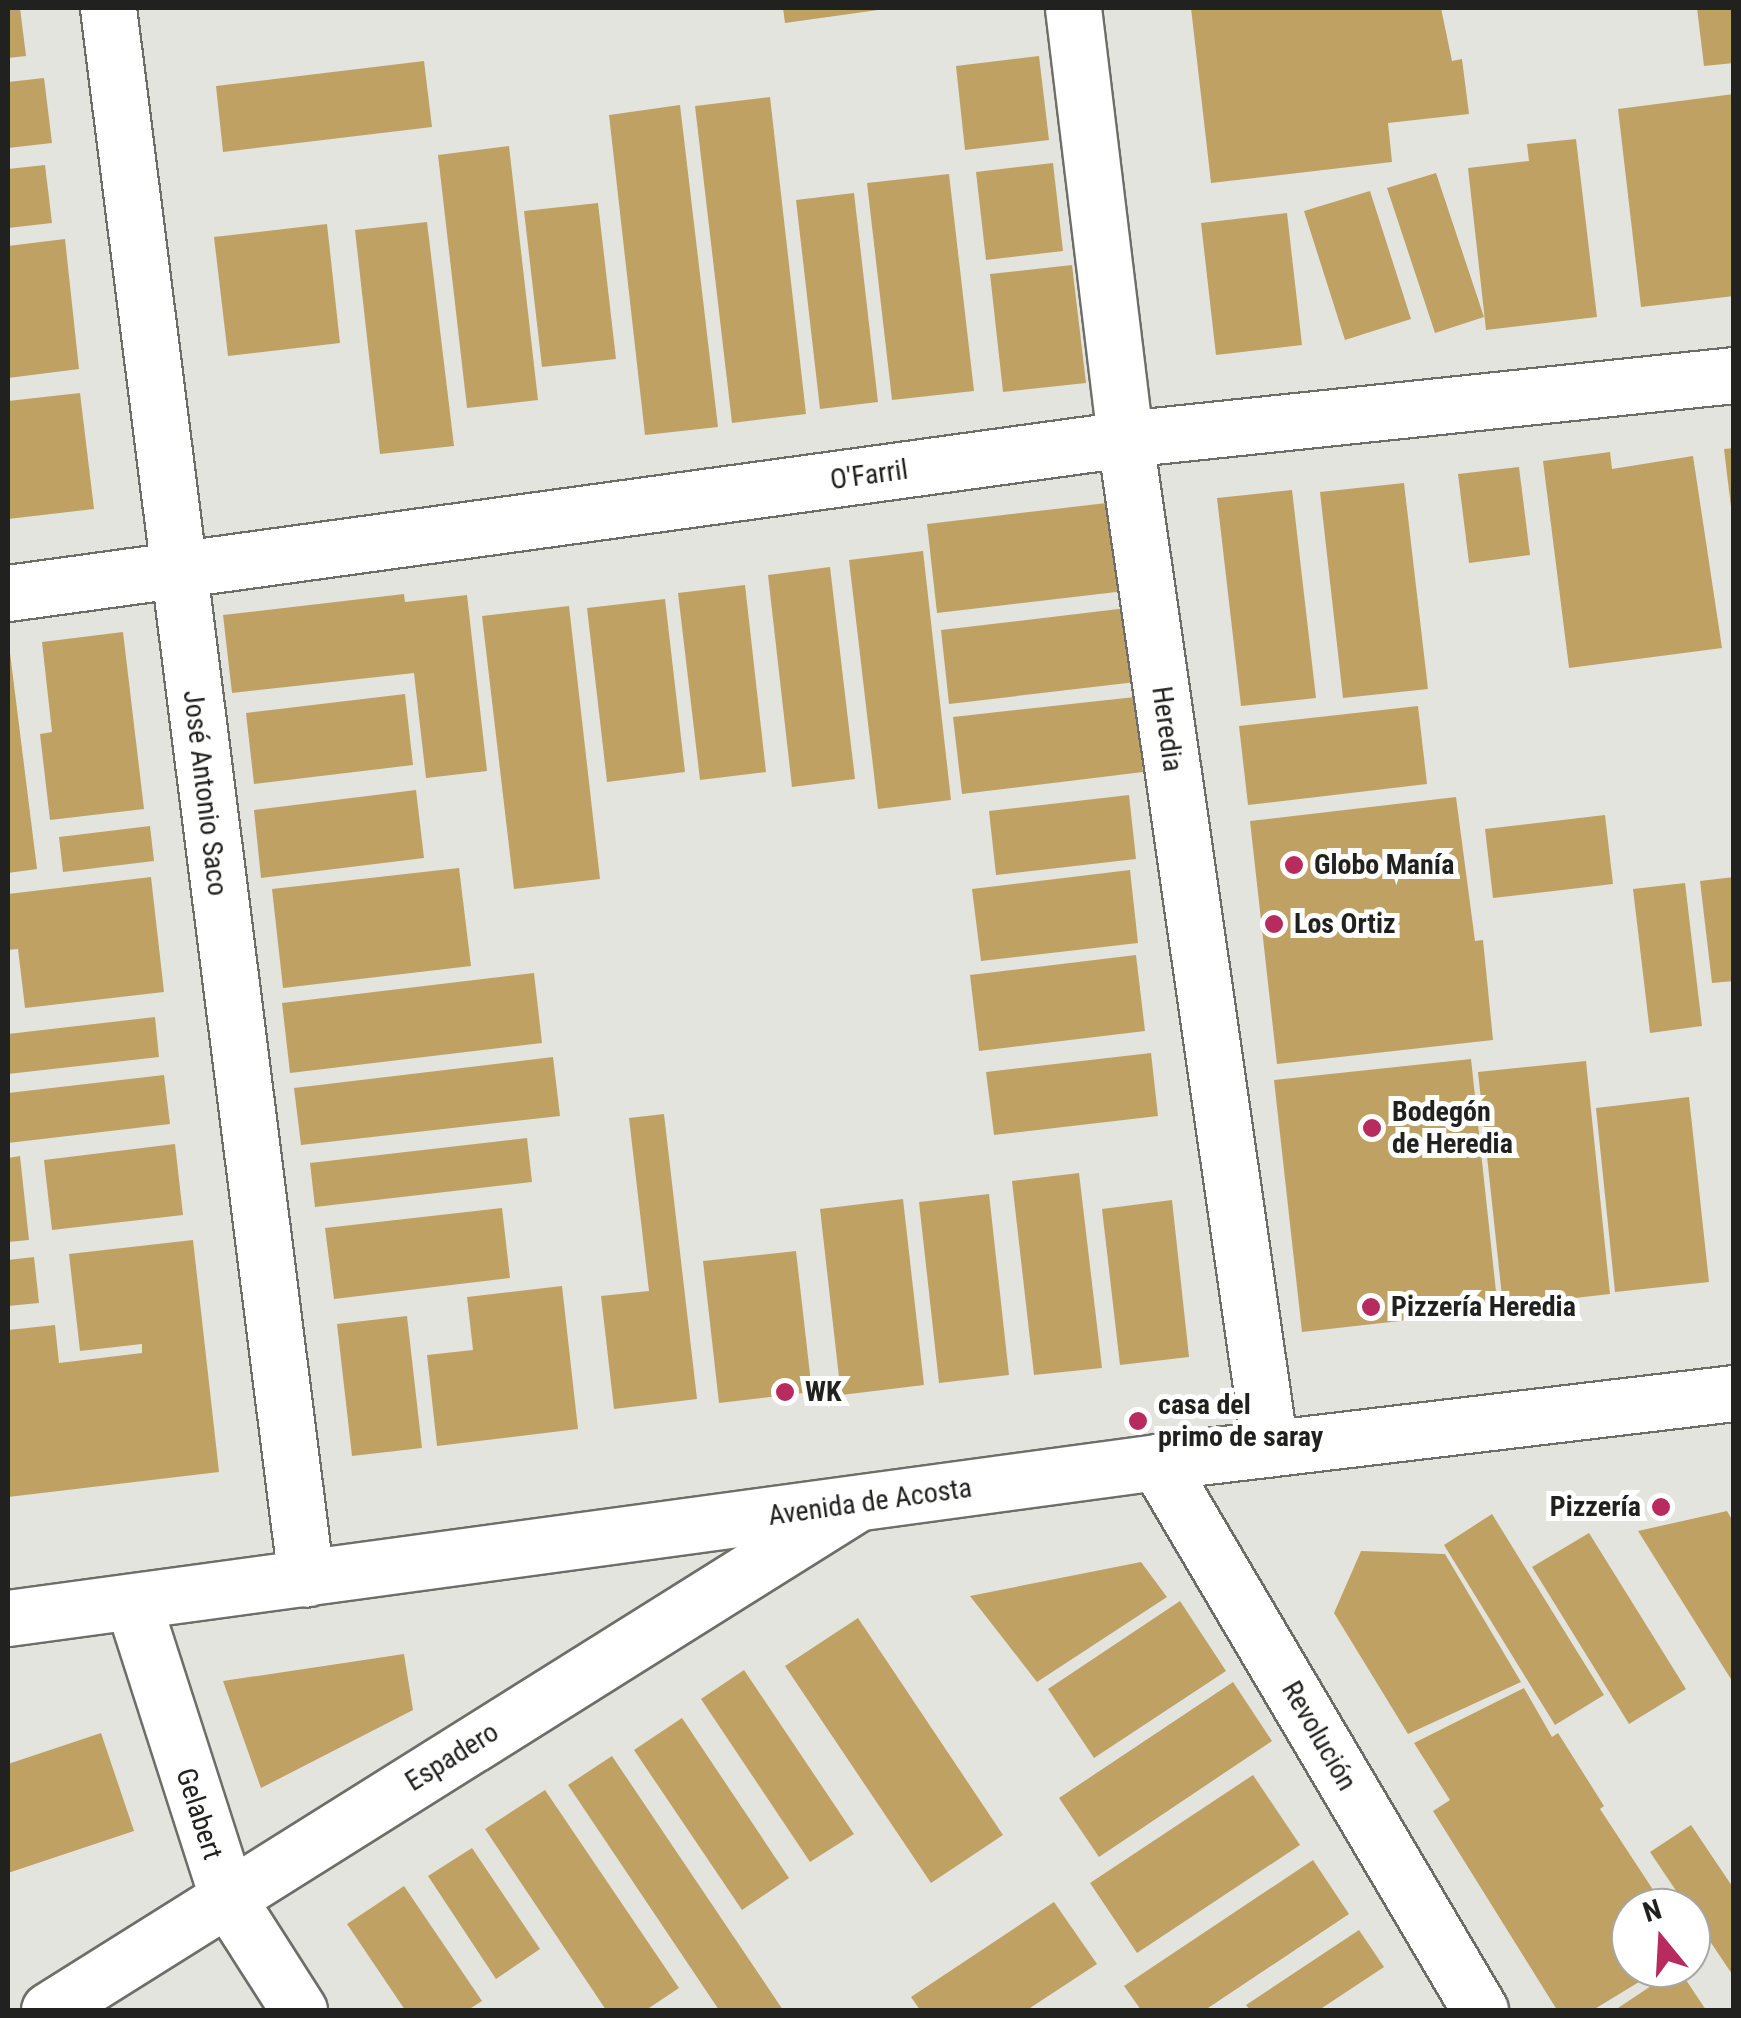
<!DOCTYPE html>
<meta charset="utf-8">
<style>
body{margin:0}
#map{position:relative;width:1741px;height:2018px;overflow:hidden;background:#e4e4df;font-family:"Roboto Condensed",sans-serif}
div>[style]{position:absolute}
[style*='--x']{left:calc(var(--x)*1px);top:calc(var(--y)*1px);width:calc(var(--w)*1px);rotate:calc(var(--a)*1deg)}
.building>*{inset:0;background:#bfa164}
.roads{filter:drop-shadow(2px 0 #6e6e69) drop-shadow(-2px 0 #6e6e69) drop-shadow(0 2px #6e6e69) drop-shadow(0 -2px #6e6e69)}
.minor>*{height:55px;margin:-27.5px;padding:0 27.5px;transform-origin:27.5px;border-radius:27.5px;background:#fff}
.secondary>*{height:55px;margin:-27.5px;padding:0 27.5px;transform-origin:27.5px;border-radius:27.5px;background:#fff}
.dots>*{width:28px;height:28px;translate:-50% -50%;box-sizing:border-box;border:5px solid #fff;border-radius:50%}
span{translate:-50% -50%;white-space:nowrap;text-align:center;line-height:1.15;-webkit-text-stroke:10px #fff;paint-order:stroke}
.street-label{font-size:28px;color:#21211f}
.poi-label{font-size:28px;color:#21211f;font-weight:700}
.left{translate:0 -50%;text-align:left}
.right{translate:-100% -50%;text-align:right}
.frame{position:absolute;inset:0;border:10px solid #21211f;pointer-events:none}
.north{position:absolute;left:1611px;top:1888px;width:100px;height:100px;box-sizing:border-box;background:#fff;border:2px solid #a6a6a5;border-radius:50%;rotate:342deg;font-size:28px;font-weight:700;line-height:40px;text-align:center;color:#21211f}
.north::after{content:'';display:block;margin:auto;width:35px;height:45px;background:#b82b5e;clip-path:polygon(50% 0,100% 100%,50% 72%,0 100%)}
</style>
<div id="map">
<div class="building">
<i style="clip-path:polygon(8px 8px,20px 8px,26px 56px,8px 58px)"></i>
<i style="clip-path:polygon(783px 8px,877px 8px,878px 10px,785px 23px)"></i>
<i style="clip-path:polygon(1191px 8px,1441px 8px,1452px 61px,1462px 59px,1469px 114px,1388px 123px,1392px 162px,1211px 183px)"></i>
<i style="clip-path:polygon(1697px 8px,1734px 8px,1734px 63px,1704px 66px)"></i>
<i style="clip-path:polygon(1039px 56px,1049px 140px,965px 150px,956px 66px)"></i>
<i style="clip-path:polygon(424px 61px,432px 127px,223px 152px,216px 86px)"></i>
<i style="clip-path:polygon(44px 78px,52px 143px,8px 148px,8px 82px)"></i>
<i style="clip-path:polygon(1734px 94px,1734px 296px,1641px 307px,1618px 109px)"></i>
<i style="clip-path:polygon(770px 97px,806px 414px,732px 423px,695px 106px)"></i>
<i style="clip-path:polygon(680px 105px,718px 427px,645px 435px,609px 115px)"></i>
<i style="clip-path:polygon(1576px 139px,1597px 317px,1486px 330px,1468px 168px,1529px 161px,1527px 144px)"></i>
<i style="clip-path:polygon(509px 146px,538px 400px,467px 408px,438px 155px)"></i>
<i style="clip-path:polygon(1053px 163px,1063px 251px,986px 260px,976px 172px)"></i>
<i style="clip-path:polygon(45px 165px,52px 223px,8px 228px,8px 169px)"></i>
<i style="clip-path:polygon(1436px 173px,1484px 317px,1435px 333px,1387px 188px)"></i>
<i style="clip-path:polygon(949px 174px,974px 391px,892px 400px,867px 183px)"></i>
<i style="clip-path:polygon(1370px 191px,1411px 319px,1345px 340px,1304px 211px)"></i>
<i style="clip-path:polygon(854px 193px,878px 402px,820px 409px,796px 200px)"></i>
<i style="clip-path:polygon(598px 203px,616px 359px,542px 367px,524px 211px)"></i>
<i style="clip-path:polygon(1287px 213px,1302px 345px,1216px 355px,1201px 223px)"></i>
<i style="clip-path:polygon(427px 222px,454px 446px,380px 454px,355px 230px)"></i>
<i style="clip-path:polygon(327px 224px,340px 343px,228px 356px,214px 237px)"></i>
<i style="clip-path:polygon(65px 239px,79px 369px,8px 378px,8px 246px)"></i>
<i style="clip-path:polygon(1072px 265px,1086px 383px,1003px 392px,990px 274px)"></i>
<i style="clip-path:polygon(80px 393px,94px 509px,8px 519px,8px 401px)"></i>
<i style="clip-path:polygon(1734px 448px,1734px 507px,1731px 507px,1724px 449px)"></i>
<i style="clip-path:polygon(1610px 452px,1612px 469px,1693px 456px,1722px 648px,1569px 668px,1543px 461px)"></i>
<i style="clip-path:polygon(1519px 467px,1530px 555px,1469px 563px,1458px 474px)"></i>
<i style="clip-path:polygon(1404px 483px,1428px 689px,1343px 698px,1320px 492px)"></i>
<i style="clip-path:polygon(1292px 490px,1316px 698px,1241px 706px,1217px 498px)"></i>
<i style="clip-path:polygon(1115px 502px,1125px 591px,937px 613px,927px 524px)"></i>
<i style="clip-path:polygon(923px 551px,951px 800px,878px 809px,849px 560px)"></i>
<i style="clip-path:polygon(830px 567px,855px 779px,792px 787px,768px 575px)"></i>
<i style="clip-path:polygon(745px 585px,766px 772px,700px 780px,678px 593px)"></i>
<i style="clip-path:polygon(404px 594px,405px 602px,467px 595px,487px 771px,426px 778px,414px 673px,232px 693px,223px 615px)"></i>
<i style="clip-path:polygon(665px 599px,685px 772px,607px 782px,587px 608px)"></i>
<i style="clip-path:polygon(569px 606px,600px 879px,514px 889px,482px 616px)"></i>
<i style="clip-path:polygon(1127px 608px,1136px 682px,949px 704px,941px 630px)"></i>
<i style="clip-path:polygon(123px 632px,144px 809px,50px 820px,40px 734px,52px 732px,42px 642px)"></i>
<i style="clip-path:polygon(8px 637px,37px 869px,8px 873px)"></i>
<i style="clip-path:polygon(405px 694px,413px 765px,254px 784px,246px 713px)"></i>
<i style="clip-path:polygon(1135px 697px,1143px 772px,962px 794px,953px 717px)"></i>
<i style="clip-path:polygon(1418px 706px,1427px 784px,1248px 805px,1239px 726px)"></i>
<i style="clip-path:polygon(416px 790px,424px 858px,261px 878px,254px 810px)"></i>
<i style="clip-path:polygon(1129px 795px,1136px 859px,996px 875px,989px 811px)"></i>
<i style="clip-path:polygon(1456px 797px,1475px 941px,1483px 940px,1493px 1040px,1277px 1064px,1250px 821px)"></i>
<i style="clip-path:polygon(1605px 815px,1613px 884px,1493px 898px,1485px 829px)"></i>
<i style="clip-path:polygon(150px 826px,154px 861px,63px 872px,59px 837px)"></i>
<i style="clip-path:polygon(459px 868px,471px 966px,283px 988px,272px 889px)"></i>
<i style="clip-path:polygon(1130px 870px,1138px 943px,981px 961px,972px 889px)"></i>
<i style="clip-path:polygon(151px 877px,164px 992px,25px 1008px,18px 949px,8px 950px,8px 894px)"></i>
<i style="clip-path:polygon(1734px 877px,1734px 981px,1712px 983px,1700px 881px)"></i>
<i style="clip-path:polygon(1685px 883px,1702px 1026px,1650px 1033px,1633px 889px)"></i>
<i style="clip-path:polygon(1136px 955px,1145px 1031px,979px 1051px,970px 975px)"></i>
<i style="clip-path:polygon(534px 973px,542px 1043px,290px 1073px,282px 1003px)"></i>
<i style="clip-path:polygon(155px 1017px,159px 1057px,8px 1074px,8px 1034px)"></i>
<i style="clip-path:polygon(1151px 1053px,1158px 1116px,994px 1135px,986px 1072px)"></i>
<i style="clip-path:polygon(553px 1057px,560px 1116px,301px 1145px,294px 1088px)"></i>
<i style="clip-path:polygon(1471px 1059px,1498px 1310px,1302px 1332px,1274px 1080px)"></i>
<i style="clip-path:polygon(1586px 1061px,1610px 1294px,1503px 1306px,1478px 1072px)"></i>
<i style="clip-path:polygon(164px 1075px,170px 1124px,8px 1143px,8px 1093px)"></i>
<i style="clip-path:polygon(1689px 1097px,1709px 1282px,1615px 1292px,1596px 1108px)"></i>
<i style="clip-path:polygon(664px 1114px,697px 1399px,614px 1409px,601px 1296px,649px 1291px,629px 1118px)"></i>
<i style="clip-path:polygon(527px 1138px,532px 1182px,315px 1207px,310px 1163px)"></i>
<i style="clip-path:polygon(175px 1144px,183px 1215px,52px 1230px,44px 1160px)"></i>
<i style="clip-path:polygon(20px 1156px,29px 1240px,8px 1242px,8px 1158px)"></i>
<i style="clip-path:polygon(1079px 1173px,1102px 1368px,1034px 1375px,1012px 1181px)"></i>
<i style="clip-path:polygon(989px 1194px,1009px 1375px,939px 1383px,919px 1202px)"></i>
<i style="clip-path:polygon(903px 1199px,924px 1385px,841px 1395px,820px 1209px)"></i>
<i style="clip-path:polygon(1172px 1200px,1189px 1357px,1120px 1365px,1102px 1209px)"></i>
<i style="clip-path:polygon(502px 1208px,510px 1278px,334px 1299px,325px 1228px)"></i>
<i style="clip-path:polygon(193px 1240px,219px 1472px,8px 1497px,8px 1330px,55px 1325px,59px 1363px,142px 1353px,142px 1344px,80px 1351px,69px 1254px)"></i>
<i style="clip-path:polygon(796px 1251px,812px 1392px,719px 1403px,703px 1261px)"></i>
<i style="clip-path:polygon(34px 1257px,39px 1303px,8px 1306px,8px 1260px)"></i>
<i style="clip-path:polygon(562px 1286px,578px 1429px,437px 1446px,427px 1355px,473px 1350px,467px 1297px)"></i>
<i style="clip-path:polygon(407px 1316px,422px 1448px,352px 1456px,337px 1324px)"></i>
<i style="clip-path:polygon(1727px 1511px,1734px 1523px,1734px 1684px,1638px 1531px)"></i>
<i style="clip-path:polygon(1492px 1514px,1604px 1695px,1555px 1725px,1444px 1545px)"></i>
<i style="clip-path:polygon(1589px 1533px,1686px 1689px,1629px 1724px,1532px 1567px)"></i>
<i style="clip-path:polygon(1361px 1551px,1445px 1554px,1521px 1682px,1408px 1734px,1334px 1613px)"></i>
<i style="clip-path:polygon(1141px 1562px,1167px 1597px,1037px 1682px,970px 1596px)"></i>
<i style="clip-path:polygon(1180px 1601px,1226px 1671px,1094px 1758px,1048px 1689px)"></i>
<i style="clip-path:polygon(858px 1618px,1003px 1835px,931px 1883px,785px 1666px)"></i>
<i style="clip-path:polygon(404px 1654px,413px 1710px,261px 1788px,223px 1681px)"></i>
<i style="clip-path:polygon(744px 1670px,854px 1834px,810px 1862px,701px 1699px)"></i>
<i style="clip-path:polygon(1233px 1682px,1272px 1741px,1099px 1857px,1059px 1798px)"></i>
<i style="clip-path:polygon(1524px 1688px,1552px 1737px,1558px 1733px,1604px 1806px,1600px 1809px,1665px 1908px,1631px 1908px,1631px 1968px,1662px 1968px,1593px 2010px,1557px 2010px,1433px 1811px,1450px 1800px,1414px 1743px)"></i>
<i style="clip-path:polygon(682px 1718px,789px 1878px,742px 1910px,634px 1750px)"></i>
<i style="clip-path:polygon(101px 1733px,134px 1831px,8px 1873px,8px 1764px)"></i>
<i style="clip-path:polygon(612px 1756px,783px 2010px,719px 2010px,568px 1785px)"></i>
<i style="clip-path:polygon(1253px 1775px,1300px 1845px,1137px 1953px,1090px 1883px)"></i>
<i style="clip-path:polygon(545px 1790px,679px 1988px,646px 2010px,606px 2010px,485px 1829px)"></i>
<i style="clip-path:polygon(1691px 1825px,1734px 1889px,1734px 1977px,1650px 1852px)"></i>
<i style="clip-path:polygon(472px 1848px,540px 1949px,496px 1979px,428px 1876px)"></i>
<i style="clip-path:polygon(1313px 1860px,1349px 1914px,1205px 2010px,1141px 2010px,1124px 1986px)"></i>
<i style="clip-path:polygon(404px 1886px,482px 2001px,468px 2010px,405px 2010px,347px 1924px)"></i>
<i style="clip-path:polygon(1054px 1902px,1097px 1964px,1027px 2010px,920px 2010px,911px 1997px)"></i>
<i style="clip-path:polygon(1359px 1930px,1384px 1967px,1319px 2010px,1250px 2010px,1246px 2005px)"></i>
<i style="clip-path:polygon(1678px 1968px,1706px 2010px,1615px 2010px)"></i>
</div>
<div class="roads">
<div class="minor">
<i style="--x:108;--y:8;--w:1583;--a:82.82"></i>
<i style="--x:1073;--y:8;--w:434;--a:83.1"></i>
<i style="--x:1125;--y:439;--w:1020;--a:81.83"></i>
<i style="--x:8;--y:593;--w:1128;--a:-7.85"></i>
<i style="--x:1125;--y:439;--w:612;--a:-6"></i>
<i style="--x:1157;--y:1462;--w:636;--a:59.48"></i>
<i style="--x:133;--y:1603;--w:311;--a:72.2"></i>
<i style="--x:228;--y:1899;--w:132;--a:57.4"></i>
<i style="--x:49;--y:2010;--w:953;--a:-32.09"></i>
</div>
<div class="secondary">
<i style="--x:8;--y:1618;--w:1160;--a:-7.73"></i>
<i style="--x:1157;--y:1462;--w:581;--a:-6.82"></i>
</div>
</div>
<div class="dots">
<i style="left:1294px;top:865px;background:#b82b5e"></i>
<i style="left:1274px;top:924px;background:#b82b5e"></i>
<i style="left:1372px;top:1128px;background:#b82b5e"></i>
<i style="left:1371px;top:1307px;background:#b82b5e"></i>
<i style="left:785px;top:1392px;background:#b82b5e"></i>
<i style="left:1138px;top:1421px;background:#b82b5e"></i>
<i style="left:1661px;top:1507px;background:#b82b5e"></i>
</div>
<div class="street-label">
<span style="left:869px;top:475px;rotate:-8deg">O'Farril</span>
<span style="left:1167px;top:729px;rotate:82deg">Heredia</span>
<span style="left:205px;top:793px;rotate:83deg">José Antonio Saco</span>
<span style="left:870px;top:1502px;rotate:-8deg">Avenida de Acosta</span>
<span style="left:1319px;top:1736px;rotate:60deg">Revolución</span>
<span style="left:452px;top:1757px;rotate:-32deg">Espadero</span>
<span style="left:199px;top:1814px;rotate:72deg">Gelabert</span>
</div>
<div class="poi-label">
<span class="left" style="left:1314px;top:865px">Globo Manía</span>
<span class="left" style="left:1294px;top:924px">Los Ortiz</span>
<span class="left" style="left:1392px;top:1128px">Bodegón<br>de Heredia</span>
<span class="left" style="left:1391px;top:1307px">Pizzería Heredia</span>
<span class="left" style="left:805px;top:1392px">WK</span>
<span class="left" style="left:1158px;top:1421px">casa del<br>primo de saray</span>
<span class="right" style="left:1641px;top:1507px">Pizzería</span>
</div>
<div class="frame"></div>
<div class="north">N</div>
</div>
